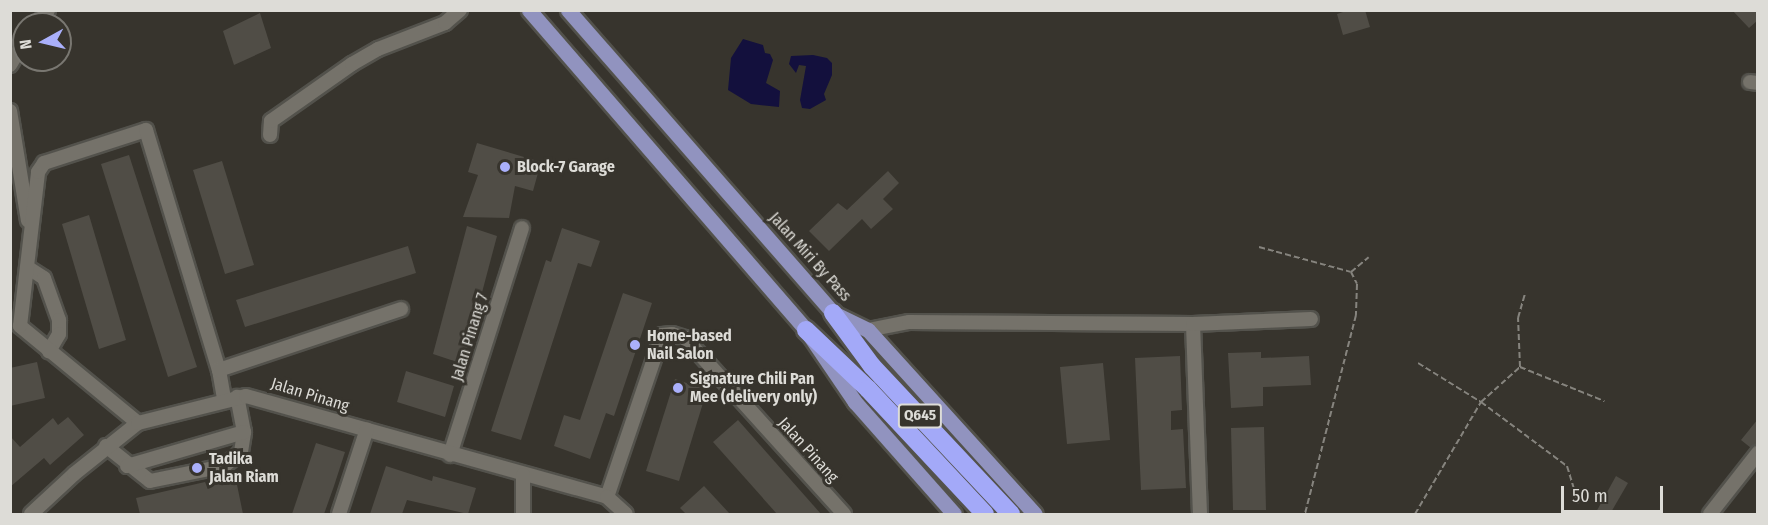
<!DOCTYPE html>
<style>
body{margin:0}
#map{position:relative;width:1768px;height:525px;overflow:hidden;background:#37342d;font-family:"Fira Sans Condensed",sans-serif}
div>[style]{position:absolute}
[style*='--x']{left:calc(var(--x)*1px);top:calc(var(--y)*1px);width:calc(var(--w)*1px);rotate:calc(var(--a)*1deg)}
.water>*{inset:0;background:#13103d}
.building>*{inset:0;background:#504d46}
.path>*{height:2px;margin-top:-1px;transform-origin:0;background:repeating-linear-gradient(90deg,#86847e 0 6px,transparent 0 9px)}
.roads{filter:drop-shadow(2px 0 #53524c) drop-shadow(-2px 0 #53524c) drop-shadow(0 2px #53524c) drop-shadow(0 -2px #53524c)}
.minor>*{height:14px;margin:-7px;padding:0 7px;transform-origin:7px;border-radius:7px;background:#75726a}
.major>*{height:15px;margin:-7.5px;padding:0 7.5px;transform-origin:7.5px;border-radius:7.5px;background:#9193bf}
.highway>*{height:18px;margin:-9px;padding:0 9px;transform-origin:9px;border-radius:9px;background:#a3a9f8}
.dots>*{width:16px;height:16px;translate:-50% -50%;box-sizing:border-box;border:3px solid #37342d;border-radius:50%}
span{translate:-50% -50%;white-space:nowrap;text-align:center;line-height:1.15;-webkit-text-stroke:6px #37342d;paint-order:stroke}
.shield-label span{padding:2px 4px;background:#37342d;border:2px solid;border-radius:4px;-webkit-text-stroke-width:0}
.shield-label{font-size:15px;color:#dddcd7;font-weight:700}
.poi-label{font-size:16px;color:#dddcd7;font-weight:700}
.left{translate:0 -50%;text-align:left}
.street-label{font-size:16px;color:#dddcd7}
.frame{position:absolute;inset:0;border:12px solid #dddcd7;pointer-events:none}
.north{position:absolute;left:12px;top:12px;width:60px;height:60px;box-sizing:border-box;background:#37342d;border:2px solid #797771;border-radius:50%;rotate:262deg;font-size:16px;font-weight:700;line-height:24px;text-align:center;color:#dddcd7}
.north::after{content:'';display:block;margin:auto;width:21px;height:27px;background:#aab0fb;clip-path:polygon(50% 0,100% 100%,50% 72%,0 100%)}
.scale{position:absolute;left:1561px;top:486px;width:102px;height:27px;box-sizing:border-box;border:3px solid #dddcd7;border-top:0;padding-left:8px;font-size:18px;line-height:21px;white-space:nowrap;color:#dddcd7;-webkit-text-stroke:4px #37342d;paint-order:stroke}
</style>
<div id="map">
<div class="water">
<i style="clip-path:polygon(743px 39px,763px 45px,765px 53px,770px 54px,773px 60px,766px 83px,780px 91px,779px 107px,751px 104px,728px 90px,731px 58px)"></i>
<i style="clip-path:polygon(813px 55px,827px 58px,832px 63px,832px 75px,824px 94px,826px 100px,810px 109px,802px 108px,800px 100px,806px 66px,799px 65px,796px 73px,789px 64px,791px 56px)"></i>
</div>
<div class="building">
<i style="clip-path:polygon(1349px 10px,1365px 10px,1370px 27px,1343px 35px,1337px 14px)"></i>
<i style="clip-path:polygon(1732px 10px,1758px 10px,1758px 20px,1749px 28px)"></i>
<i style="clip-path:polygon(260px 13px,271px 48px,234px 65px,223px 31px)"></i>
<i style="clip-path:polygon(477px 143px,541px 162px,533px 191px,515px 186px,509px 218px,463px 217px,478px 175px,468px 172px)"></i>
<i style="clip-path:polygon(129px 155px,197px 367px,168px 377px,101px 164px)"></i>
<i style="clip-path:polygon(222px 161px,254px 265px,225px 274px,193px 170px)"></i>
<i style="clip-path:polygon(888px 171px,899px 183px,883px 199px,893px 209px,871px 229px,862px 219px,829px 251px,809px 231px,838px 203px,847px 210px)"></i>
<i style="clip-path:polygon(89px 215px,126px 340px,99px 349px,62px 224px)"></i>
<i style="clip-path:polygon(467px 226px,497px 236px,463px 364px,433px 354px)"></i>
<i style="clip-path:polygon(562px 228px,600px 241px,591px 267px,578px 263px,521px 440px,491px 431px,546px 260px,551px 262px)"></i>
<i style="clip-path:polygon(408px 246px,416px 273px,245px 327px,236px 300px)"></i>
<i style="clip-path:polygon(623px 293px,652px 303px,614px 416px,606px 413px,590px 459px,554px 446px,564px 415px,580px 420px)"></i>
<i style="clip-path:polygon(1261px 352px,1261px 358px,1309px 356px,1311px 385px,1263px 387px,1263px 406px,1231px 408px,1228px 353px)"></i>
<i style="clip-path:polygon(1180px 356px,1182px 410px,1171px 411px,1171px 430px,1183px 429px,1186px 488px,1141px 490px,1135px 358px)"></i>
<i style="clip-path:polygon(37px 362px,45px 398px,10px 406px,10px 368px)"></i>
<i style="clip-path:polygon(1103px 363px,1110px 440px,1067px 444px,1060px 367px)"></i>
<i style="clip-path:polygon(406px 371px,454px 386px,445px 417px,397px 402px)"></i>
<i style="clip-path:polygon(675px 379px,707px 390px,679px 481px,646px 471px)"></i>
<i style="clip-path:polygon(68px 417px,84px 435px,50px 465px,44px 458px,10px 487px,10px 436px,20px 447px,53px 418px,58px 425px)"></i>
<i style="clip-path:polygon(1758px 419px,1758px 443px,1751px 448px,1741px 440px)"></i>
<i style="clip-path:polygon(738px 420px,821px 514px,777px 514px,713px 442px)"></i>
<i style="clip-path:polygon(1264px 427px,1266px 510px,1233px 510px,1231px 428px)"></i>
<i style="clip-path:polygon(316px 443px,345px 452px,334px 486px,324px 514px,292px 514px)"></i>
<i style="clip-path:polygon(386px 466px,432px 481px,433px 476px,476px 488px,468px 514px,407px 500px,402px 514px,370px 514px)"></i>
<i style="clip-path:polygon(235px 475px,243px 514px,140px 514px,136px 498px)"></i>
<i style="clip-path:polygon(1616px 476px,1628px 483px,1610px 514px,1595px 514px)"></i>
<i style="clip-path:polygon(704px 486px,730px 514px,686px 514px,680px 508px)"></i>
</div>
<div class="path">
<i style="--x:1259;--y:247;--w:95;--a:15.2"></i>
<i style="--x:1351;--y:272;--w:13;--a:63"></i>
<i style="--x:1357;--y:284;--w:31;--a:92"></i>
<i style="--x:1356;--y:315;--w:205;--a:104.4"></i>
<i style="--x:1351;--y:272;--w:23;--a:-40"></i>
<i style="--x:1418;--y:363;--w:74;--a:31.8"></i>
<i style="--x:1481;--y:402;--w:52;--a:-41.9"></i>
<i style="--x:1520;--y:367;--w:49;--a:-92.3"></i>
<i style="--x:1518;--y:318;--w:26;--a:-74"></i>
<i style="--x:1520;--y:367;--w:91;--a:22"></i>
<i style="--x:1415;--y:514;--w:130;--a:-59.5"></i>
<i style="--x:1481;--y:402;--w:107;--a:36.7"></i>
<i style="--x:1567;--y:466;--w:39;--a:73"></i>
</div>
<div class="roads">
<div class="minor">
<i style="--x:38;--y:24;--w:17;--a:-54"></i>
<i style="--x:10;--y:65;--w:27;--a:-59"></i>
<i style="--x:1750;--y:82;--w:8;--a:7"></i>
<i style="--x:10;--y:111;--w:111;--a:80.7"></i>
<i style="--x:270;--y:135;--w:14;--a:-86"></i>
<i style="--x:271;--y:121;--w:99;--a:-35.1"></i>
<i style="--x:352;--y:64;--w:30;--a:-30"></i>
<i style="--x:378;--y:49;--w:72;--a:-21.2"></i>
<i style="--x:445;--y:23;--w:20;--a:-41"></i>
<i style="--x:27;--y:267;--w:20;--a:33"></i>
<i style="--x:44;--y:278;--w:45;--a:70.3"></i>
<i style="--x:59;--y:320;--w:14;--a:90"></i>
<i style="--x:59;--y:334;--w:20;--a:120"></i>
<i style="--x:1193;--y:324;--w:190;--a:87.9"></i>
<i style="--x:868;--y:330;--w:42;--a:-11"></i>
<i style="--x:909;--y:322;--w:284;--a:0.4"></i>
<i style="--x:1193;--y:324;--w:118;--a:-2.4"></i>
<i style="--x:219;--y:370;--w:29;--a:80"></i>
<i style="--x:138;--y:423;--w:153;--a:-140.6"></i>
<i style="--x:20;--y:326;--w:155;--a:-83.3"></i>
<i style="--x:38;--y:172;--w:11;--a:-56"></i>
<i style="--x:44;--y:163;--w:107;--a:-17.9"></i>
<i style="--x:146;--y:130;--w:251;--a:73.1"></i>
<i style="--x:219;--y:370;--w:192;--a:-18.5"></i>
<i style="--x:106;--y:446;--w:56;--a:38.5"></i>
<i style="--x:150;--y:481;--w:76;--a:-11.5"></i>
<i style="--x:224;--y:466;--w:22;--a:-39"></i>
<i style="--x:241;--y:452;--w:20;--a:-81"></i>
<i style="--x:244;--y:432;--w:36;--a:-101"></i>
<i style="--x:450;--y:455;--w:238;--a:-72.4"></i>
<i style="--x:127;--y:466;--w:122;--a:-16.2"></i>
<i style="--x:607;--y:497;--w:171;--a:-71.2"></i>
<i style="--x:662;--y:335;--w:10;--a:-6"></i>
<i style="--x:672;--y:334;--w:14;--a:17"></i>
<i style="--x:685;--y:338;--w:237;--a:47.9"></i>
<i style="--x:31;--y:514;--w:59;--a:-42.9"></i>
<i style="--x:74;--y:474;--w:82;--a:-38.6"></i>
<i style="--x:138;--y:423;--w:111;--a:-14"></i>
<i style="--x:246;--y:396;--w:375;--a:15.6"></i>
<i style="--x:607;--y:497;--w:25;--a:42"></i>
<i style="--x:339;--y:514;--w:89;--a:-71.8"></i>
<i style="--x:523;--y:514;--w:39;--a:-90"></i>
<i style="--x:1710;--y:514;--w:78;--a:-51.8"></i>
</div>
<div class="major">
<i style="--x:529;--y:10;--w:423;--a:49.1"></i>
<i style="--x:806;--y:330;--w:87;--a:55.8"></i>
<i style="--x:855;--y:402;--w:149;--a:48.5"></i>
<i style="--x:568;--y:10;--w:403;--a:48.8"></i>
<i style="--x:833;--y:313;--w:39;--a:26"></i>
<i style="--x:868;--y:330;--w:248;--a:47.8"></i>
</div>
<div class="highway">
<i style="--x:833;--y:313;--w:66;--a:53.7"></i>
<i style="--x:872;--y:366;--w:203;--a:46.8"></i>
<i style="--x:806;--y:330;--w:86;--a:43.6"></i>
<i style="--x:868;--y:389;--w:171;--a:46.9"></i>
</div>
</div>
<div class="dots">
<i style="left:505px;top:167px;background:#aab0fb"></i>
<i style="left:635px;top:345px;background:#aab0fb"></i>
<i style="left:678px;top:388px;background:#aab0fb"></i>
<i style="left:197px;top:468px;background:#aab0fb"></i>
</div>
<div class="shield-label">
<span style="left:920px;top:416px">Q645</span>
</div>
<div class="poi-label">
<span class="left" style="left:517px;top:167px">Block-7 Garage</span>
<span class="left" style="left:647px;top:345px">Home-based<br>Nail Salon</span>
<span class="left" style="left:690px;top:388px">Signature Chili Pan<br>Mee (delivery only)</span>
<span class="left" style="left:209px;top:468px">Tadika<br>Jalan Riam</span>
</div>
<div class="street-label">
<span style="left:810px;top:257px;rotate:48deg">Jalan Miri By Pass</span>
<span style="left:470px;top:337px;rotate:-73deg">Jalan Pinang 7</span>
<span style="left:310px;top:395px;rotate:17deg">Jalan Pinang</span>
<span style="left:808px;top:450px;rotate:48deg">Jalan Pinang</span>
</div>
<div class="frame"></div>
<div class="north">N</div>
<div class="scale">50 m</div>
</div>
